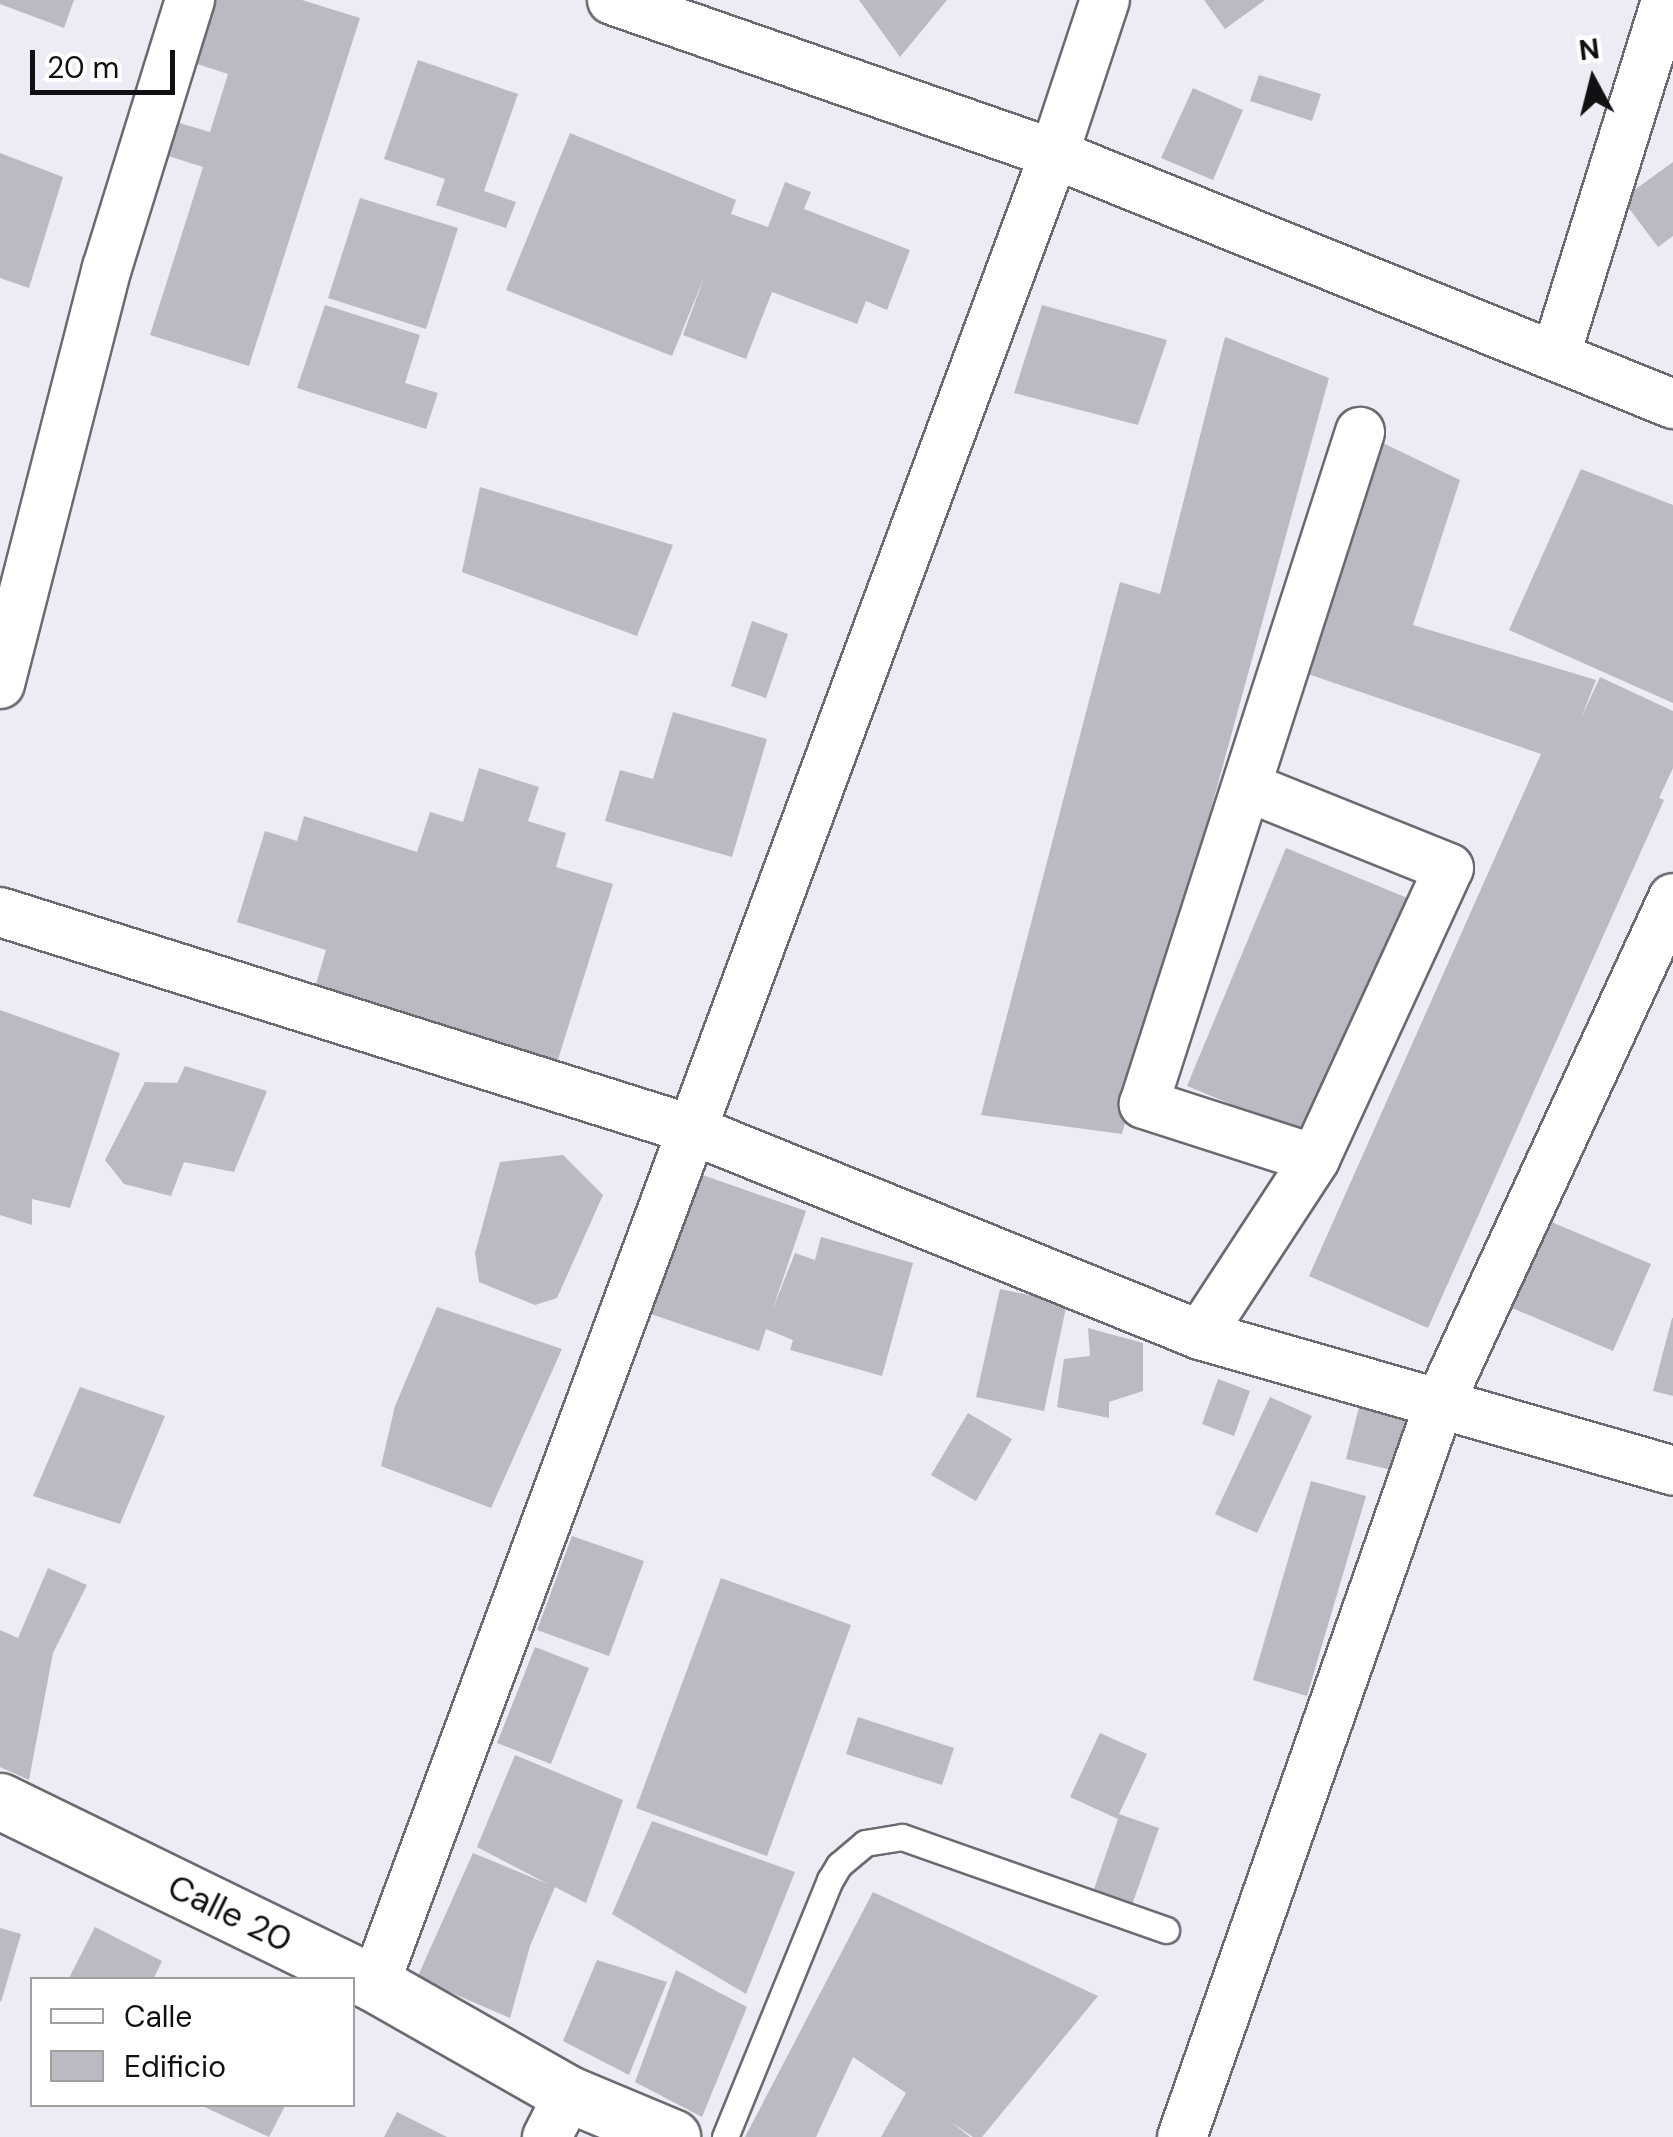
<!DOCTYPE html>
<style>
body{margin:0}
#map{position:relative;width:1673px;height:2137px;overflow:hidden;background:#ececf4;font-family:"DM Sans",sans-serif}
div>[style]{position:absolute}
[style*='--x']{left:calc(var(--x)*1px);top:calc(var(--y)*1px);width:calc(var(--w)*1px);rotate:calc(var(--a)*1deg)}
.building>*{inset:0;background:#babac2}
.roads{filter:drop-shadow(2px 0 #6b6a71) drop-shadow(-2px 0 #6b6a71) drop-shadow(0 2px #6b6a71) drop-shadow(0 -2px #6b6a71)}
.service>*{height:25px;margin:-12.5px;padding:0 12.5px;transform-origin:12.5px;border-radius:12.5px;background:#fff}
.minor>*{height:48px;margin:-24px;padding:0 24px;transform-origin:24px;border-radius:24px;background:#fff}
.secondary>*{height:55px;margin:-27.5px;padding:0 27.5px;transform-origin:27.5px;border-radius:27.5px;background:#fff}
span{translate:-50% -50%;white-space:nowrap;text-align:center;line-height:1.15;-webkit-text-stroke:9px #fff;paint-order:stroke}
.street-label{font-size:35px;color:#111113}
.legend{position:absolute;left:30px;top:1977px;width:325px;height:130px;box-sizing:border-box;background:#fff;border:2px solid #a0a0a1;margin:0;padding:12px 18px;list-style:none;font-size:30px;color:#111113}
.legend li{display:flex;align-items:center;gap:20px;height:50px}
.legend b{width:50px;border:2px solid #a0a0a1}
.north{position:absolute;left:1543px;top:30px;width:100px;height:100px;-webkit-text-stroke:8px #fff;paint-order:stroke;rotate:353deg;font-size:28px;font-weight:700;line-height:40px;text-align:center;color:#111113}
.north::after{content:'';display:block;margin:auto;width:35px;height:45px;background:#111113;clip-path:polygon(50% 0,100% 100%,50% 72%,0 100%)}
.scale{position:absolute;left:30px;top:50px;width:145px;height:45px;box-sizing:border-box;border:5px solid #111113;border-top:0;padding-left:12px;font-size:30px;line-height:35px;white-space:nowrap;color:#111113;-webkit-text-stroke:8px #fff;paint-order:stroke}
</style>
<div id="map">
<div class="building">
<i style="clip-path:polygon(0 0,74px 0,64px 28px,0 4px)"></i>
<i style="clip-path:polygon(204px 0,302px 0,360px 18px,249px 366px,150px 335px,203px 167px,162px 154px,173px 121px,210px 132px,228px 74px,185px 60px)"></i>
<i style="clip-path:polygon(859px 0,947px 0,900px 57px)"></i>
<i style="clip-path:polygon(1204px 0,1265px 0,1225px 29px)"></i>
<i style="clip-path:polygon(418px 60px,518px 94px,484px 191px,516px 202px,506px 228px,436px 205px,445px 179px,384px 159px)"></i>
<i style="clip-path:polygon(1259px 75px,1321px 94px,1312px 121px,1250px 101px)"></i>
<i style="clip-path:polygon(1193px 88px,1243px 110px,1213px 180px,1161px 158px)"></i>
<i style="clip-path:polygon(570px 133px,736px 200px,731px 214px,768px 227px,785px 182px,811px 192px,804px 209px,910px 250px,887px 310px,866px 301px,857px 324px,772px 292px,746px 359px,683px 335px,705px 275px,672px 356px,506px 290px)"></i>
<i style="clip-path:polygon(0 153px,63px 177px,29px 288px,0 278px)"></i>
<i style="clip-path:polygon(1673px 162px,1673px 236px,1658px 247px,1622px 199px)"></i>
<i style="clip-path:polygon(360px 198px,458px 228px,426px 329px,328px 298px)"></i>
<i style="clip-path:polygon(325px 305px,420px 335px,405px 383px,438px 393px,426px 429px,297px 388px)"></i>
<i style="clip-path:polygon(1042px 305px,1167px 340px,1138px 425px,1014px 393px)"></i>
<i style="clip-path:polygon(1225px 337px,1329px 378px,1122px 1134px,981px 1115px,1120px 582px,1160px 594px)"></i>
<i style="clip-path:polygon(1360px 432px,1460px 480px,1413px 625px,1596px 680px,1581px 718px,1600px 677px,1673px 711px,1673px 768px,1659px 798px,1664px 800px,1428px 1328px,1309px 1276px,1541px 754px,1279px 664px)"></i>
<i style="clip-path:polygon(1581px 469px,1673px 505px,1673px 703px,1509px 630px)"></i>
<i style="clip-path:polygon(480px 487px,673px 545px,637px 636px,462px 572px)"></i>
<i style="clip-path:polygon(752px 621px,788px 634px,766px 698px,731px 686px)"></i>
<i style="clip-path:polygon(673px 712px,767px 739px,732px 857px,605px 821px,620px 770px,653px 779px)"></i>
<i style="clip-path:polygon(479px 768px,539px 787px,528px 821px,566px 833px,556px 867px,613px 884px,555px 1069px,313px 994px,326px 950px,237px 922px,265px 831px,297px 841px,304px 816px,417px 852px,430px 812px,463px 822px)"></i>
<i style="clip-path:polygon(1286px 848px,1422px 904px,1323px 1142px,1187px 1086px)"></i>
<i style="clip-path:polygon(0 1010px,120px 1053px,70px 1208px,32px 1199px,32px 1225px,0 1215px)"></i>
<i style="clip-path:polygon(185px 1066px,267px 1091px,234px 1172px,184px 1162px,171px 1196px,124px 1184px,105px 1160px,145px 1082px,177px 1083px)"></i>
<i style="clip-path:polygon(563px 1155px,603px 1195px,557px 1298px,535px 1305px,479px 1282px,475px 1253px,500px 1162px)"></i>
<i style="clip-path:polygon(694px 1172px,806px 1211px,772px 1311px,795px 1253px,815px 1260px,821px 1237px,913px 1263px,882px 1376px,790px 1350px,793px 1340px,766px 1329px,759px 1351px,645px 1312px)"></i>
<i style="clip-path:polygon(1549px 1221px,1651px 1264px,1613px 1351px,1512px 1308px)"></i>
<i style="clip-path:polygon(1000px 1289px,1067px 1303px,1044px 1411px,976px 1397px)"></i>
<i style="clip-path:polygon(437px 1307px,562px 1349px,491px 1508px,381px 1466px,395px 1406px)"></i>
<i style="clip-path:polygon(1672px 1318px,1673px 1318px,1673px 1396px,1653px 1391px)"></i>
<i style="clip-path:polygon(1088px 1328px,1143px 1343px,1143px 1391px,1109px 1402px,1109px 1418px,1057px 1407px,1064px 1359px,1090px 1356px)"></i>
<i style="clip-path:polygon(1218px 1379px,1250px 1391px,1234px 1436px,1202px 1424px)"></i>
<i style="clip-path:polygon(80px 1387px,165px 1416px,120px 1524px,33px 1496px)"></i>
<i style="clip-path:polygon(1270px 1397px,1312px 1416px,1257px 1533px,1215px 1514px)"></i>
<i style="clip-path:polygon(1360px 1403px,1413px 1416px,1400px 1472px,1346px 1459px)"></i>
<i style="clip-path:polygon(968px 1413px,1012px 1439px,976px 1501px,931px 1475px)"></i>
<i style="clip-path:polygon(1311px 1481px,1366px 1496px,1307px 1696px,1253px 1680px)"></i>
<i style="clip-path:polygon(572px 1536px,644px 1561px,609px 1656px,537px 1630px)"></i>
<i style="clip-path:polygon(48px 1568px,87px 1585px,53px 1653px,29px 1780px,0 1767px,0 1630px,18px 1638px)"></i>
<i style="clip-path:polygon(721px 1578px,851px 1625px,767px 1856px,636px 1808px)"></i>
<i style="clip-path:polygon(535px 1647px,589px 1668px,551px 1764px,497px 1743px)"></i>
<i style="clip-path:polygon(858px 1717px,954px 1748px,942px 1785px,846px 1754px)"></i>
<i style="clip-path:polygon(1100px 1733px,1147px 1754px,1119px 1814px,1159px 1828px,1132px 1905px,1093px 1892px,1118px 1819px,1070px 1797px)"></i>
<i style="clip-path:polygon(515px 1755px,623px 1800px,586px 1903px,555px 1887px,530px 1946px,510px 2018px,417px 1978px,473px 1853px,548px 1884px,477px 1847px)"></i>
<i style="clip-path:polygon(652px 1821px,795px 1872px,746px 1994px,612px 1914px)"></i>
<i style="clip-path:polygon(873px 1892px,1098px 1996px,982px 2137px,973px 2137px,951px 2122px,970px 2137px,881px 2137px,906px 2093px,853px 2057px,816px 2137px,745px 2137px)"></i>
<i style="clip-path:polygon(95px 1927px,162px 1961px,153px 1980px,68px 1980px)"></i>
<i style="clip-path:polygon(0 1928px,21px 1934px,1px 2002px,0 2001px)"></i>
<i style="clip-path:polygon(597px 1960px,667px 1982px,629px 2075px,563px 2041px)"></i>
<i style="clip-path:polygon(676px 1970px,747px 2007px,702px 2117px,635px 2082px)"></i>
<i style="clip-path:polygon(198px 2104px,286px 2104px,269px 2137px)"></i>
<i style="clip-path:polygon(397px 2112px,447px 2137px,384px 2137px)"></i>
</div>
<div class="roads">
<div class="service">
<i style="--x:725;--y:2137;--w:278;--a:-67.8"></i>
<i style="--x:830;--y:1880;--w:17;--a:-59"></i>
<i style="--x:839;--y:1865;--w:34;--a:-40"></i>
<i style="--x:865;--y:1843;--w:37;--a:-9"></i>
<i style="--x:902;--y:1837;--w:280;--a:19.4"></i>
</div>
<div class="minor">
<i style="--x:612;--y:0;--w:468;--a:19.2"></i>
<i style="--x:1054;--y:154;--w:668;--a:21.99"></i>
<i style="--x:1556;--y:354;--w:371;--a:-72.7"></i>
<i style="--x:0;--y:684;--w:430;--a:-75.6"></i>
<i style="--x:107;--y:268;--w:281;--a:-72.8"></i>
<i style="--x:0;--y:912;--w:723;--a:17.46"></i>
<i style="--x:690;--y:1129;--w:550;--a:21.99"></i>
<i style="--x:1200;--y:1335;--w:492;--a:16"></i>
<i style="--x:1315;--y:1159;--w:180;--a:-162.2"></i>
<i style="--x:1144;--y:1104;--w:706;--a:-72.18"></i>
<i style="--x:1200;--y:1335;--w:210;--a:-56.8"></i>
<i style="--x:1315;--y:1159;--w:320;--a:-65.3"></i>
<i style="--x:1449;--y:868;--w:218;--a:-158.1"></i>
<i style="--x:375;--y:1984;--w:1952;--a:-69.64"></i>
<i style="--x:1054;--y:154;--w:162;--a:-71.7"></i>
<i style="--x:547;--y:2137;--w:48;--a:-62.9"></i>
<i style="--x:1182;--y:2137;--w:779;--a:-70.66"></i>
<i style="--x:1440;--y:1402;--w:555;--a:-65.19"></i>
</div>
<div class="secondary">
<i style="--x:0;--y:1801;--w:417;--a:26"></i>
<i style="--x:375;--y:1984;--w:223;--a:29.6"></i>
<i style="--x:569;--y:2094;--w:112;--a:22.7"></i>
</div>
</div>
<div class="street-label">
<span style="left:230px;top:1913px;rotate:26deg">Calle 20</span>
</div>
<ul class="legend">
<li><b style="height:12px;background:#fff"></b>Calle</li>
<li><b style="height:28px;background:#babac2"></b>Edificio</li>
</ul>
<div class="north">N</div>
<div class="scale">20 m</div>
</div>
